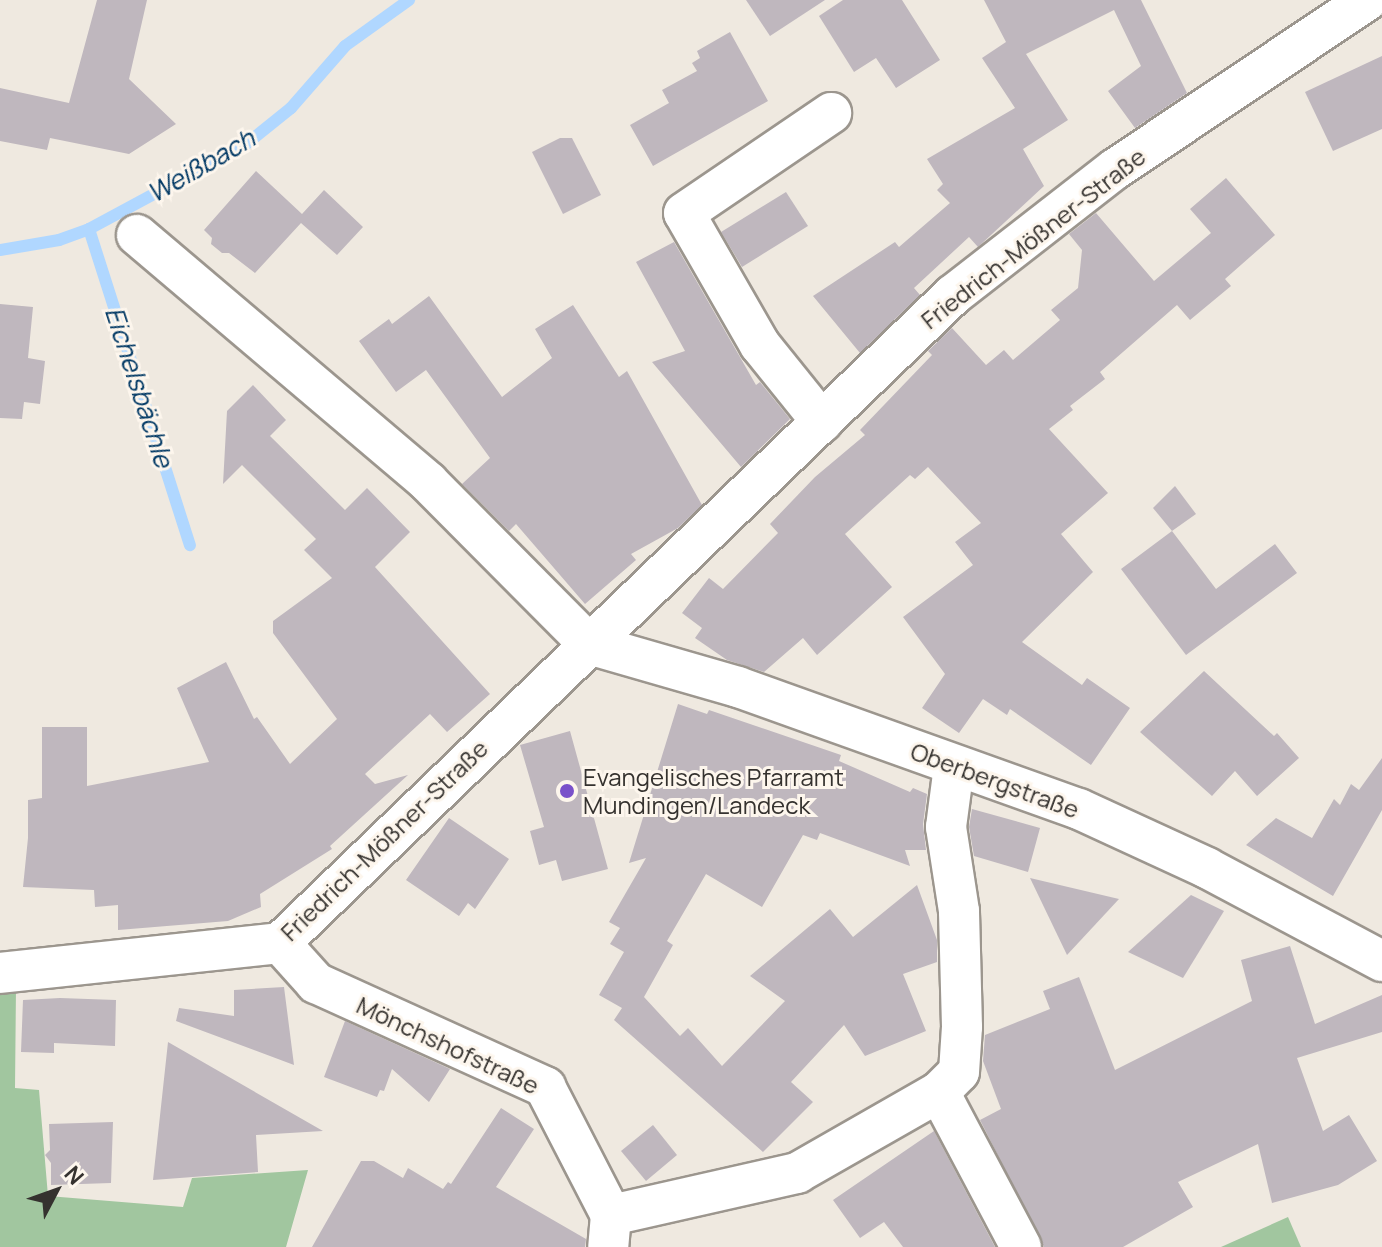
<!DOCTYPE html>
<meta charset="utf-8">
<style>
body{margin:0}
#map{position:relative;width:1382px;height:1247px;overflow:hidden;background:#efe9e0;font-family:Manrope,sans-serif}
div>[style]{position:absolute}
[style*='--x']{left:calc(var(--x)*1px);top:calc(var(--y)*1px);width:calc(var(--w)*1px);rotate:calc(var(--a)*1deg)}
.green>*{inset:0;background:#a1c69f}
.stream>*{height:12px;margin:-6px;padding:0 6px;transform-origin:6px;border-radius:6px;background:#b0d7ff}
.building>*{inset:0;background:#bfb7be}
.roads{filter:drop-shadow(2px 0 #9c968e) drop-shadow(-2px 0 #9c968e) drop-shadow(0 2px #9c968e) drop-shadow(0 -2px #9c968e)}
.minor>*{height:40px;margin:-20px;padding:0 20px;transform-origin:20px;border-radius:20px;background:#fff}
.dots>*{width:22px;height:22px;translate:-50% -50%;box-sizing:border-box;border:4px solid #fdf6ed;border-radius:50%}
span{translate:-50% -50%;white-space:nowrap;text-align:center;line-height:1.15;-webkit-text-stroke:6px #fdf6ed;paint-order:stroke}
.street-label{font-size:24px;color:#35322f}
.poi-label{font-size:24px;color:#35322f}
.left{translate:0 -50%;text-align:left}
.water-label{font-size:26px;color:#003864;font-style:italic}
.north{position:absolute;left:16px;top:1151px;width:80px;height:80px;-webkit-text-stroke:6px #fdf6ed;paint-order:stroke;rotate:49deg;font-size:22px;font-weight:700;line-height:32px;text-align:center;color:#35322f}
.north::after{content:'';display:block;margin:auto;width:28px;height:36px;background:#35322f;clip-path:polygon(50% 0,100% 100%,50% 72%,0 100%)}
</style>
<div id="map">
<div class="green">
<i style="clip-path:polygon(16px 988px,15px 1088px,39px 1090px,48px 1196px,183px 1207px,192px 1178px,308px 1170px,286px 1247px,0 1247px,0 989px)"></i>
<i style="clip-path:polygon(1288px 1217px,1301px 1247px,1221px 1247px)"></i>
</div>
<div class="stream">
<i style="--x:89;--y:229;--w:332;--a:72.3"></i>
<i style="--x:0;--y:250;--w:60;--a:-9.6"></i>
<i style="--x:59;--y:240;--w:32;--a:-20"></i>
<i style="--x:89;--y:229;--w:177;--a:-28.3"></i>
<i style="--x:245;--y:145;--w:59;--a:-38.8"></i>
<i style="--x:291;--y:108;--w:82;--a:-48.9"></i>
<i style="--x:345;--y:46;--w:79;--a:-35.7"></i>
</div>
<div class="building">
<i style="clip-path:polygon(97px 0,147px 0,129px 79px,176px 124px,129px 154px,50px 138px,47px 150px,0 141px,0 88px,69px 103px)"></i>
<i style="clip-path:polygon(746px 0,825px 0,770px 36px)"></i>
<i style="clip-path:polygon(843px 0,902px 0,940px 60px,896px 88px,876px 58px,854px 72px,819px 16px)"></i>
<i style="clip-path:polygon(984px 0,1141px 0,1187px 93px,1135px 128px,1108px 91px,1141px 66px,1114px 10px,1026px 54px,1068px 120px,1023px 149px,1044px 186px,978px 247px,969px 237px,914px 288px,920px 295px,860px 353px,813px 296px,895px 242px,899px 247px,950px 203px,937px 190px,943px 184px,927px 159px,1015px 108px,982px 58px,1006px 42px)"></i>
<i style="clip-path:polygon(730px 32px,768px 101px,653px 166px,630px 125px,669px 103px,662px 90px,697px 71px,692px 63px,700px 58px,697px 51px)"></i>
<i style="clip-path:polygon(1382px 56px,1382px 129px,1333px 151px,1305px 92px)"></i>
<i style="clip-path:polygon(560px 138px,572px 138px,601px 195px,563px 214px,532px 152px)"></i>
<i style="clip-path:polygon(256px 171px,302px 214px,324px 190px,363px 227px,337px 255px,301px 223px,255px 273px,229px 253px,222px 253px,211px 244px,212px 238px,204px 230px)"></i>
<i style="clip-path:polygon(1226px 178px,1275px 235px,1225px 279px,1231px 286px,1190px 320px,1177px 305px,1100px 372px,1105px 379px,1070px 406px,1073px 410px,1049px 429px,1108px 493px,1061px 534px,1093px 572px,1022px 642px,1082px 685px,1087px 678px,1130px 708px,1091px 765px,1010px 709px,1007px 715px,983px 699px,959px 733px,922px 708px,945px 674px,903px 617px,973px 565px,955px 542px,981px 523px,928px 467px,915px 479px,910px 475px,845px 534px,892px 587px,817px 655px,803px 638px,764px 672px,727px 660px,695px 638px,702px 628px,682px 613px,709px 578px,723px 589px,778px 533px,770px 524px,815px 477px,865px 435px,860px 430px,932px 355px,928px 351px,952px 328px,986px 365px,1004px 350px,1013px 360px,1060px 320px,1051px 310px,1078px 288px,1082px 250px,1069px 234px,1096px 213px,1154px 281px,1211px 233px,1190px 209px)"></i>
<i style="clip-path:polygon(786px 192px,808px 226px,742px 267px,721px 232px)"></i>
<i style="clip-path:polygon(674px 242px,756px 385px,760px 382px,790px 419px,741px 467px,652px 362px,685px 351px,636px 262px)"></i>
<i style="clip-path:polygon(429px 296px,502px 397px,552px 358px,535px 329px,573px 305px,619px 377px,627px 371px,702px 505px,678px 528px,631px 554px,636px 560px,585px 604px,516px 524px,509px 531px,462px 484px,490px 458px,426px 370px,396px 392px,359px 341px,389px 319px,392px 324px)"></i>
<i style="clip-path:polygon(0 304px,33px 307px,28px 358px,45px 361px,40px 404px,24px 402px,22px 419px,0 418px)"></i>
<i style="clip-path:polygon(253px 385px,286px 420px,270px 436px,345px 510px,367px 488px,410px 532px,375px 567px,490px 694px,447px 732px,430px 714px,365px 774px,375px 784px,408px 775px,330px 846px,332px 849px,260px 894px,261px 907px,228px 921px,118px 930px,118px 905px,95px 907px,94px 890px,23px 887px,28px 838px,28px 800px,42px 798px,42px 727px,87px 727px,87px 786px,209px 762px,177px 688px,226px 662px,254px 719px,257px 717px,290px 764px,337px 719px,273px 633px,273px 621px,332px 578px,304px 550px,316px 539px,242px 465px,223px 484px,227px 411px)"></i>
<i style="clip-path:polygon(1175px 486px,1196px 514px,1172px 531px,1153px 508px)"></i>
<i style="clip-path:polygon(1172px 531px,1216px 589px,1275px 544px,1297px 573px,1186px 655px,1121px 569px)"></i>
<i style="clip-path:polygon(1204px 671px,1274px 736px,1277px 733px,1299px 758px,1257px 796px,1235px 771px,1212px 796px,1140px 732px)"></i>
<i style="clip-path:polygon(678px 704px,707px 714px,709px 710px,841px 755px,839px 761px,910px 792px,913px 788px,927px 794px,923px 824px,926px 850px,905px 850px,910px 866px,820px 833px,817px 840px,803px 835px,762px 907px,706px 874px,667px 941px,673px 945px,644px 997px,680px 1036px,688px 1028px,722px 1066px,785px 1001px,750px 976px,830px 909px,853px 937px,917px 885px,937px 940px,937px 962px,903px 974px,926px 1031px,865px 1056px,844px 1025px,791px 1082px,813px 1102px,763px 1152px,614px 1020px,622px 1008px,599px 995px,624px 952px,610px 944px,620px 928px,609px 922px,646px 858px,629px 863px)"></i>
<i style="clip-path:polygon(570px 731px,608px 869px,562px 881px,556px 860px,539px 865px,530px 831px,544px 827px,520px 745px)"></i>
<i style="clip-path:polygon(1382px 758px,1382px 810px,1333px 896px,1246px 845px,1276px 818px,1312px 838px,1334px 799px,1340px 805px,1351px 784px,1359px 790px)"></i>
<i style="clip-path:polygon(972px 809px,1040px 828px,1028px 872px,974px 856px,969px 827px)"></i>
<i style="clip-path:polygon(449px 818px,509px 859px,475px 909px,468px 903px,459px 916px,406px 880px)"></i>
<i style="clip-path:polygon(1030px 878px,1119px 899px,1067px 955px)"></i>
<i style="clip-path:polygon(1191px 895px,1224px 911px,1183px 978px,1128px 952px)"></i>
<i style="clip-path:polygon(1290px 946px,1315px 1024px,1382px 995px,1382px 1032px,1297px 1058px,1323px 1131px,1349px 1115px,1377px 1161px,1338px 1185px,1272px 1203px,1258px 1144px,1178px 1182px,1193px 1207px,1123px 1247px,1044px 1247px,980px 1120px,1001px 1109px,983px 1061px,985px 1035px,1050px 1009px,1043px 991px,1079px 977px,1115px 1070px,1252px 1001px,1241px 960px)"></i>
<i style="clip-path:polygon(284px 987px,294px 1065px,176px 1021px,179px 1008px,234px 1016px,234px 990px)"></i>
<i style="clip-path:polygon(60px 998px,116px 1000px,115px 1046px,54px 1043px,54px 1053px,21px 1052px,23px 1000px)"></i>
<i style="clip-path:polygon(345px 1021px,450px 1069px,429px 1102px,392px 1069px,384px 1091px,380px 1090px,377px 1097px,324px 1077px)"></i>
<i style="clip-path:polygon(168px 1042px,323px 1131px,256px 1135px,258px 1172px,153px 1180px)"></i>
<i style="clip-path:polygon(501px 1108px,534px 1129px,496px 1187px,586px 1239px,585px 1247px,312px 1247px,361px 1161px,374px 1161px,403px 1178px,408px 1168px,443px 1189px,448px 1182px,451px 1184px)"></i>
<i style="clip-path:polygon(113px 1122px,111px 1183px,51px 1185px,51px 1163px,45px 1155px,50px 1150px,49px 1124px)"></i>
<i style="clip-path:polygon(653px 1125px,677px 1155px,646px 1181px,621px 1151px)"></i>
<i style="clip-path:polygon(934px 1131px,995px 1247px,903px 1247px,884px 1222px,860px 1238px,833px 1200px)"></i>
</div>
<div class="roads">
<div class="minor">
<i style="--x:137;--y:235;--w:382;--a:40.3"></i>
<i style="--x:428;--y:482;--w:228;--a:45.2"></i>
<i style="--x:589;--y:644;--w:155;--a:16.1"></i>
<i style="--x:738;--y:687;--w:362;--a:19.7"></i>
<i style="--x:1079;--y:809;--w:141;--a:24.7"></i>
<i style="--x:1207;--y:868;--w:198;--a:28"></i>
<i style="--x:822;--y:422;--w:99;--a:-128.8"></i>
<i style="--x:760;--y:345;--w:152;--a:-119.9"></i>
<i style="--x:684;--y:213;--w:178;--a:-34.2"></i>
<i style="--x:280;--y:943;--w:54;--a:48"></i>
<i style="--x:316;--y:983;--w:252;--a:24.4"></i>
<i style="--x:545;--y:1087;--w:144;--a:62.7"></i>
<i style="--x:611;--y:1215;--w:32;--a:95"></i>
<i style="--x:0;--y:973;--w:282;--a:-6.1"></i>
<i style="--x:280;--y:943;--w:934;--a:-43.92"></i>
<i style="--x:953;--y:295;--w:205;--a:-37.9"></i>
<i style="--x:1115;--y:169;--w:303;--a:-33.8"></i>
<i style="--x:939;--y:1092;--w:175;--a:62.1"></i>
<i style="--x:611;--y:1215;--w:191;--a:-12.7"></i>
<i style="--x:797;--y:1173;--w:163;--a:-29.7"></i>
<i style="--x:939;--y:1092;--w:28;--a:-45"></i>
<i style="--x:959;--y:1072;--w:45;--a:-86.2"></i>
<i style="--x:962;--y:1027;--w:116;--a:-91.5"></i>
<i style="--x:959;--y:911;--w:85;--a:-98.8"></i>
<i style="--x:946;--y:827;--w:62;--a:-82.5"></i>
</div>
</div>
<div class="dots">
<i style="left:567px;top:791px;background:#7a51ca"></i>
</div>
<div class="street-label">
<span style="left:1033px;top:238px;rotate:-38deg">Friedrich-Mößner-Straße</span>
<span style="left:995px;top:780px;rotate:20deg">Oberbergstraße</span>
<span style="left:384px;top:840px;rotate:-44deg">Friedrich-Mößner-Straße</span>
<span style="left:448px;top:1045px;rotate:25deg">Mönchshofstraße</span>
</div>
<div class="poi-label">
<span class="left" style="left:583px;top:791px">Evangelisches Pfarramt<br>Mundingen/Landeck</span>
</div>
<div class="water-label">
<span style="left:201px;top:166px;rotate:-30deg">Weißbach</span>
<span style="left:139px;top:387px;rotate:72deg">Eichelsbächle</span>
</div>
<div class="north">N</div>
</div>
